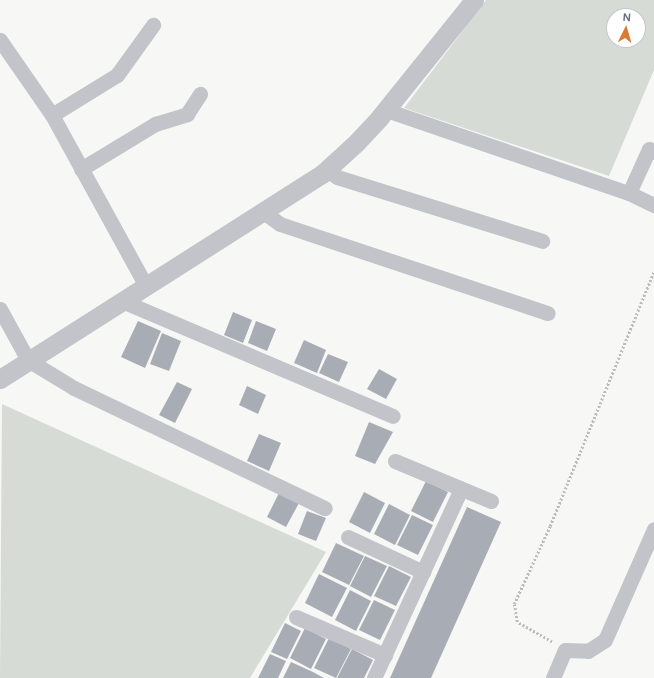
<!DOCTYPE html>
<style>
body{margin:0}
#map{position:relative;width:654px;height:678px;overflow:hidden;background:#f7f8f5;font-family:"DM Sans",sans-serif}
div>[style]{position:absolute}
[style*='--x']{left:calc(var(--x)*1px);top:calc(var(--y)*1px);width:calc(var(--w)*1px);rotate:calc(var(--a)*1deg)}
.green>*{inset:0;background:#d6dcd5}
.building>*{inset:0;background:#a8adb5}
.path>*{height:2.5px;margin-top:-1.25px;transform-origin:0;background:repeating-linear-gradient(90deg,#babcbf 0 2px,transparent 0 4px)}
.minor>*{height:15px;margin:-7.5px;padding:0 7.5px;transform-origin:7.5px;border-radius:7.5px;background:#c2c4c9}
.tertiary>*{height:19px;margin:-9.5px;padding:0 9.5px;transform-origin:9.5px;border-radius:9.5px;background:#c2c4c9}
span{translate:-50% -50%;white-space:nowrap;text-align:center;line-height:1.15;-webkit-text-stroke:4px #fff;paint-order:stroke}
.north{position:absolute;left:606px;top:8px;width:40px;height:40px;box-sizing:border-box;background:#fff;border:1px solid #c3c7ce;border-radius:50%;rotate:5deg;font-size:11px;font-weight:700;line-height:16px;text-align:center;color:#697384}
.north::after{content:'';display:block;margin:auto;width:14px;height:18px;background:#d77b36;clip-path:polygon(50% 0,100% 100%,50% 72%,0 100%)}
</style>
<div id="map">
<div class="green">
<i style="clip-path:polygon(evenodd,486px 0,654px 0,654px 70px,609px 176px,404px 108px,486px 0,614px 16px,638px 16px,638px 40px,614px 40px,614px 16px)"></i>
<i style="clip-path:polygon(2px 404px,326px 552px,250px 678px,0 678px)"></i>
</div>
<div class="building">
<i style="clip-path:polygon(233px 312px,252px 320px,243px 343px,224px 335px)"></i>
<i style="clip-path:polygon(138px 321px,161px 331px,145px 368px,121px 357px)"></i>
<i style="clip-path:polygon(256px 321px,276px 329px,267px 351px,248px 343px)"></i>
<i style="clip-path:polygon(162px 333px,181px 341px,169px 371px,150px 364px)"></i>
<i style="clip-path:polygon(304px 340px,326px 350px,317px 373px,294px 363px)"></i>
<i style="clip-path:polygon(328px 354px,348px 362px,339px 382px,319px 373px)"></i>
<i style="clip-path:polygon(379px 369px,397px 379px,386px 399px,367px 389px)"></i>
<i style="clip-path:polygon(177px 382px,192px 389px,175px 423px,159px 415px)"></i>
<i style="clip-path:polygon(247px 386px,266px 395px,258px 414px,239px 405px)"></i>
<i style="clip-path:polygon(369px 422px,393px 432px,375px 464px,355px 456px)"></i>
<i style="clip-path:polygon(259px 434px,281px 443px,269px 471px,247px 461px)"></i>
<i style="clip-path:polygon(426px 481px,448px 492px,433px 522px,411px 511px)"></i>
<i style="clip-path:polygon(364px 492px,385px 503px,370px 533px,349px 522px)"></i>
<i style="clip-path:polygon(279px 493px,299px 503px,286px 527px,267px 517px)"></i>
<i style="clip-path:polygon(389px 504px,410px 515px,395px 545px,374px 534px)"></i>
<i style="clip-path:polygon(467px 507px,501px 522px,431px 678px,390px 678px)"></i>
<i style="clip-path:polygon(307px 511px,326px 518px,316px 541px,298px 534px)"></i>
<i style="clip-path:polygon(412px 515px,433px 525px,418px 555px,397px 545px)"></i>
<i style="clip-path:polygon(336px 543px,364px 556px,349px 585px,322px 572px)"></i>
<i style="clip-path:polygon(365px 556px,387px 566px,371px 597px,350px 586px)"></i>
<i style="clip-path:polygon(389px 566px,411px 577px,396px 606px,374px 596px)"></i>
<i style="clip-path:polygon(319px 574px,347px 588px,332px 617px,305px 603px)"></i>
<i style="clip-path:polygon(350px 590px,371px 601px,356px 631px,335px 620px)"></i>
<i style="clip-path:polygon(374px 600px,395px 610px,380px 640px,359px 630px)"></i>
<i style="clip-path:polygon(285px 623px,301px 631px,287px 659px,271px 652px)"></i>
<i style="clip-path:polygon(305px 628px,326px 639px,311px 669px,290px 658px)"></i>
<i style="clip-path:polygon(329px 638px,351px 649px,336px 678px,314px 668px)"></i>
<i style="clip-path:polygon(352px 649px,373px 660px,364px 678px,337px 678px)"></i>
<i style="clip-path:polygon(270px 654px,286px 661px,278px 678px,258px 678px)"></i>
<i style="clip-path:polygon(291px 662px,313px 672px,324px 678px,283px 678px)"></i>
</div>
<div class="path">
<i style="--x:552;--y:642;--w:40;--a:-150.3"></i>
<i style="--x:517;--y:622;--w:18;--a:-99"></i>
<i style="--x:514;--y:604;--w:86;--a:-65.2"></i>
<i style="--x:550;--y:526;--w:275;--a:-67.8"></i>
</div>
<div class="minor">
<i style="--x:0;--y:40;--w:91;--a:55.3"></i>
<i style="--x:52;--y:115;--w:193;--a:61.2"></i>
<i style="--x:386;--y:110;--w:257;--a:18.9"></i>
<i style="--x:629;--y:193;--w:28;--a:26"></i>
<i style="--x:52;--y:115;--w:76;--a:-31.6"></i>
<i style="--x:117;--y:75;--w:62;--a:-54.2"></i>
<i style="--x:81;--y:169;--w:87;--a:-31.3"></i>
<i style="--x:155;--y:124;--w:34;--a:-17"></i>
<i style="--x:187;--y:114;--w:24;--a:-57"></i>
<i style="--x:326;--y:170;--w:13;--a:32"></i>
<i style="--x:337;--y:177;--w:215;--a:17.3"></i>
<i style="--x:629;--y:193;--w:48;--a:-65.6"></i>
<i style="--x:649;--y:149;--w:6;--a:31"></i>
<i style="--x:262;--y:211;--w:22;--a:36"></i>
<i style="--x:280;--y:224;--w:282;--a:18.4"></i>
<i style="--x:122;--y:301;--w:294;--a:23"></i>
<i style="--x:0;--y:309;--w:58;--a:61.2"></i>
<i style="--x:28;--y:360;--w:54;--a:31.3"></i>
<i style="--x:74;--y:388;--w:278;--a:25.6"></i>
<i style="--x:395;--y:461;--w:104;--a:22.6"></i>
<i style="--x:348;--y:537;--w:83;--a:25"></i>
<i style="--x:296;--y:617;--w:97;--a:23.1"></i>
<i style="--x:374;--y:678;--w:208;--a:-65.3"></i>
<i style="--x:553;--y:678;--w:30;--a:-67"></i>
<i style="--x:565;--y:650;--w:23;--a:2"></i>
<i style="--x:588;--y:651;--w:20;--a:-33"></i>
<i style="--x:605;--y:640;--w:121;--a:-66.2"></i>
</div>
<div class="tertiary">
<i style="--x:0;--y:379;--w:382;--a:-32.5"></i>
<i style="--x:322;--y:174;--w:46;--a:-42.4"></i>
<i style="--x:356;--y:143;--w:35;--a:-47"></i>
<i style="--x:380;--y:117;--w:150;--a:-51.2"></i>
</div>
<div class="north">N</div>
</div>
